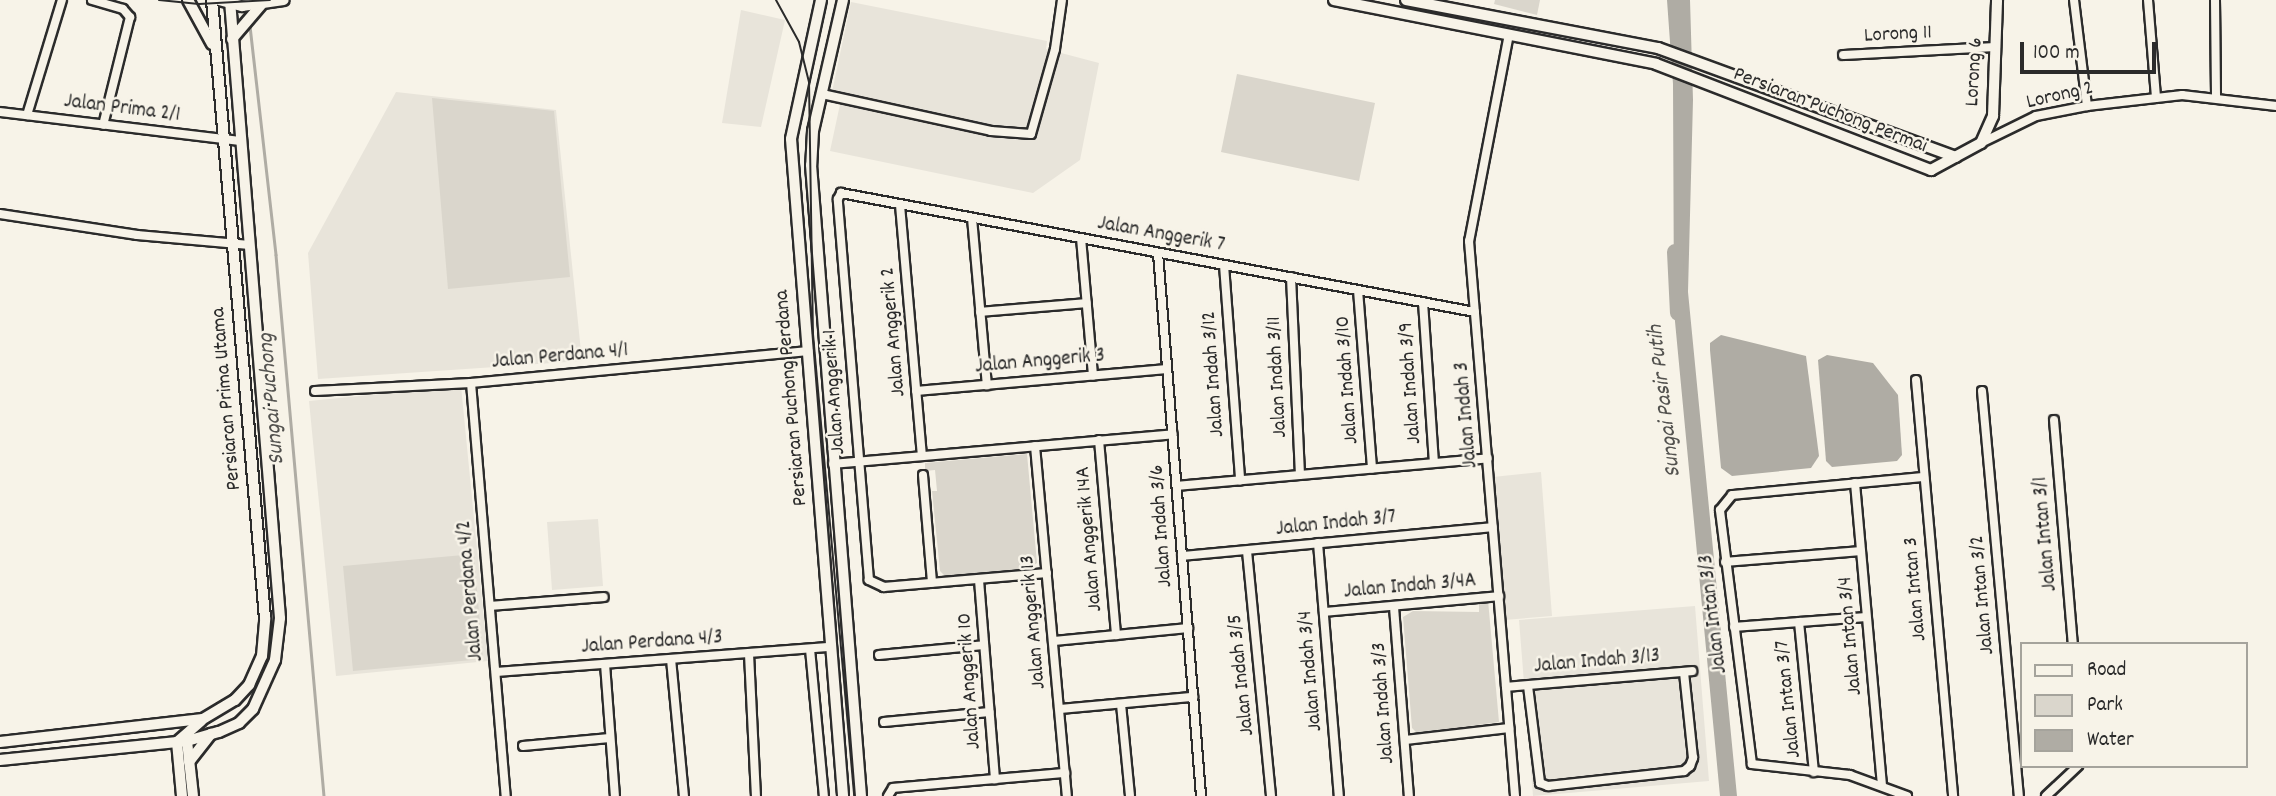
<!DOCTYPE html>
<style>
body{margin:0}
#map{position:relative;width:2276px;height:796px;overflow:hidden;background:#f7f3e8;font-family:Dekko,sans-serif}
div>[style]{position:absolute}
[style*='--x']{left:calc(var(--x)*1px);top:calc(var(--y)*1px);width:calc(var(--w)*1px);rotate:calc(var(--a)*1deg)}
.built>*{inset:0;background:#e8e4da}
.green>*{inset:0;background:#dad6cc}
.water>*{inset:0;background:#afaca4}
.stream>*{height:2.5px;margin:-1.25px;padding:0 1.25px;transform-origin:1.25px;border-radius:1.25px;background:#afaca4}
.river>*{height:16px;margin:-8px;padding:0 8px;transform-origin:8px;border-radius:8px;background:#afaca4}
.roads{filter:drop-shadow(2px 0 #2b2b2b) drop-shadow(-2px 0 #2b2b2b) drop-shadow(0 2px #2b2b2b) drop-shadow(0 -2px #2b2b2b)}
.street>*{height:8px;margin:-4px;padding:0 4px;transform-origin:4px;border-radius:4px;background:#f7f3e8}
.secondary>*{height:10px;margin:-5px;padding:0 5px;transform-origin:5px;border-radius:5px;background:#f7f3e8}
.tram>*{height:2px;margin:-1px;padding:0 1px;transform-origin:1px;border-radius:1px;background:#2b2b2b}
span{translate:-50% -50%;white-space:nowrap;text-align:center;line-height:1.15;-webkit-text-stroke:5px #f7f3e8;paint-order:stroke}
.street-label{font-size:21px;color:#2b2b2b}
.water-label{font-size:23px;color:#53524f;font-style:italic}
.legend{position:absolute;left:2020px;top:642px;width:228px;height:126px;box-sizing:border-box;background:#f7f3e8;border:2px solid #a5a39c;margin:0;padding:9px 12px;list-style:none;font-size:21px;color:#2b2b2b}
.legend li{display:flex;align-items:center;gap:14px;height:35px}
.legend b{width:35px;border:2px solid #a5a39c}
.scale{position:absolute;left:2020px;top:42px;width:136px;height:32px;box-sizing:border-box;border:4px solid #2b2b2b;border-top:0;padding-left:9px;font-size:21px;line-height:24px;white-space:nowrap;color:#2b2b2b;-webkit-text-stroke:5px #f7f3e8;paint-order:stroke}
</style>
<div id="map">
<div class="built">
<i style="clip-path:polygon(851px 2px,1047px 41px,1046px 49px,1099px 63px,1080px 160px,1033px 193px,830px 151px,842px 95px,832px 92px)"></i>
<i style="clip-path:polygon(741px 10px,785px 20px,761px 127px,722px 123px)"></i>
<i style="clip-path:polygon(396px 92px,556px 110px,582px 361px,318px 379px,308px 253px)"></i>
<i style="clip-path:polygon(461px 386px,488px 661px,336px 676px,309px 401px)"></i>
<i style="clip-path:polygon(1541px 472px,1552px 616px,1504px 620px,1493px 477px)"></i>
<i style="clip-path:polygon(598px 519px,603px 586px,552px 590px,547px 522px)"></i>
<i style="clip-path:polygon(1695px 606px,1709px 781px,1533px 796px,1519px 620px)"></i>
</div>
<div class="green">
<i style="clip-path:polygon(1495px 0,1540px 0,1537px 15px,1494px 4px)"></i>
<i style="clip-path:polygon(1237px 74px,1375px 103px,1359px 181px,1221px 152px)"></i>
<i style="clip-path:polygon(432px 98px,554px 111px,570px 277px,448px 289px)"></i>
<i style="clip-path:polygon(1027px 454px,1037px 563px,1030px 568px,945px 576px,940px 571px,932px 491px,937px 491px,935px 470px,925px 471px,925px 463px)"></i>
<i style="clip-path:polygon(474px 554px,483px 659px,353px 671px,343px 566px)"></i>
<i style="clip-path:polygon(1488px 600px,1499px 722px,1417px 733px,1412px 728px,1403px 617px,1413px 611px,1479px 612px,1479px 601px)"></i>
</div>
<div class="water">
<i style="clip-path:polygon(1667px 0,1690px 0,1693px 100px,1688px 292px,1737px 796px,1720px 796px,1674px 311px,1673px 84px)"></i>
<i style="clip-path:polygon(1721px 335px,1806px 356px,1819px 456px,1811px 468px,1732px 476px,1721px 468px,1710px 350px,1710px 343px)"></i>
<i style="clip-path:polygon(1827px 355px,1873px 363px,1898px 395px,1902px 455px,1897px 461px,1832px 467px,1826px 461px,1818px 360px)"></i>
</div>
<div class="stream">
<i style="--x:250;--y:26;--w:230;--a:83.5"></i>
<i style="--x:276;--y:255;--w:543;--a:84.93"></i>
</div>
<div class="river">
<i style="--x:1675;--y:252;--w:61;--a:87.2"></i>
</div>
<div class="roads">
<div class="street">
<i style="--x:92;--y:0;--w:32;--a:16"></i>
<i style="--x:123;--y:9;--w:11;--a:49"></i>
<i style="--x:130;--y:17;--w:111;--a:104"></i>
<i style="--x:2074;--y:0;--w:107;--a:83"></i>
<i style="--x:2148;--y:0;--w:98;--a:85.3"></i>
<i style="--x:2215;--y:0;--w:97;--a:89.4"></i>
<i style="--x:1509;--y:34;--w:211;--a:100.9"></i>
<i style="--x:1469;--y:241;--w:557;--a:85.26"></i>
<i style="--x:1843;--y:55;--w:153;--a:-3"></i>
<i style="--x:822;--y:94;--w:173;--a:12.3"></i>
<i style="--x:991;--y:131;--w:40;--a:4.3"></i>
<i style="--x:1031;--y:134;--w:88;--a:-74.2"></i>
<i style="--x:1055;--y:49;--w:49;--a:-81.9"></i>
<i style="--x:0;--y:112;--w:242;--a:6.9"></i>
<i style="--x:27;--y:115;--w:120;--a:-73.1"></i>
<i style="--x:1981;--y:143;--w:61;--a:-26.1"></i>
<i style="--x:2036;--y:116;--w:52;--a:-11.1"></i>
<i style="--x:2087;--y:106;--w:96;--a:-6.6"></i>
<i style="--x:2182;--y:95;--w:95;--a:6.7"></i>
<i style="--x:900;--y:205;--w:252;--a:85"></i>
<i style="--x:0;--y:214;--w:139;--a:8.7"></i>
<i style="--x:137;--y:235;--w:113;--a:5.1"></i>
<i style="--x:972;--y:218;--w:168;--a:84.9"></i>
<i style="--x:1081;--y:238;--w:138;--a:85"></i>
<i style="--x:1158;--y:253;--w:545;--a:85.47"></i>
<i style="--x:1224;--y:265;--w:216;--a:85.7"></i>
<i style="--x:1291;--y:277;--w:198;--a:87.4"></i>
<i style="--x:1358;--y:290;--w:179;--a:85.5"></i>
<i style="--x:1423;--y:302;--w:161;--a:86.1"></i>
<i style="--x:980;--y:312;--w:107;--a:-4.8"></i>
<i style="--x:1916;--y:380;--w:418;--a:84.9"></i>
<i style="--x:471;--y:383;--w:414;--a:85.2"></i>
<i style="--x:315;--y:391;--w:156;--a:-2.9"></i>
<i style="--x:471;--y:383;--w:339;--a:-5.4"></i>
<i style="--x:916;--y:391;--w:252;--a:-5"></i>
<i style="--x:1982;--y:391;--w:407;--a:84.8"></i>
<i style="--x:2054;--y:420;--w:225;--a:85.2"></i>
<i style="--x:1099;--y:440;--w:196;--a:85"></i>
<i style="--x:1035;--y:446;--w:351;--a:84.8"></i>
<i style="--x:833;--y:464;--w:341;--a:-5"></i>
<i style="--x:923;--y:475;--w:108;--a:85.2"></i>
<i style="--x:1855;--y:483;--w:303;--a:84.9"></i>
<i style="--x:1177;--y:486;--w:312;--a:-5.1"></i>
<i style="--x:1318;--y:543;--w:254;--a:85.3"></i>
<i style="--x:1247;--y:551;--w:246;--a:84.4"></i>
<i style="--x:1182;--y:556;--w:312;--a:-5.3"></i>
<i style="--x:1725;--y:562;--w:136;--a:-4.6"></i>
<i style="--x:1047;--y:573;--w:164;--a:175.1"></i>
<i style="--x:884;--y:587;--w:17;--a:-155"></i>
<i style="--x:869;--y:580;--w:382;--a:-94.7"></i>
<i style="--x:838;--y:199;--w:7;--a:-63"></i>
<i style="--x:841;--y:193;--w:645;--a:10.63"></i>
<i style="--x:979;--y:580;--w:200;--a:85.4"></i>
<i style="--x:490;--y:606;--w:114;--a:-4.5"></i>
<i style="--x:1394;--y:607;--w:190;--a:85.5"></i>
<i style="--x:1324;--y:612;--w:176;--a:-5.2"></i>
<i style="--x:1799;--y:622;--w:151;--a:84.3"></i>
<i style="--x:1734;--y:627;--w:132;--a:-4.3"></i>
<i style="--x:1054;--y:641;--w:135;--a:-5.5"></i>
<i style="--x:810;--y:649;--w:148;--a:84.6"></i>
<i style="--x:749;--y:654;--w:142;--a:87.2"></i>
<i style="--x:879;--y:655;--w:105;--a:-5.4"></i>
<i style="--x:671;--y:659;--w:138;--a:84.6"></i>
<i style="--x:605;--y:664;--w:132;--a:85.7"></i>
<i style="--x:496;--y:672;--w:336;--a:-4.3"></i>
<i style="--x:1528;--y:686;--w:98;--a:82.9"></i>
<i style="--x:1540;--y:783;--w:9;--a:21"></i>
<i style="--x:1548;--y:786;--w:137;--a:-6.3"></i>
<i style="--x:1684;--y:771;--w:8;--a:-40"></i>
<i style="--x:1690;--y:766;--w:9;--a:-69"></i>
<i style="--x:1693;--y:758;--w:86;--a:-96"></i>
<i style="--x:1506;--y:687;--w:187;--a:-4.9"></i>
<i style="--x:1121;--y:704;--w:92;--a:84.4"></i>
<i style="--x:1060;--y:709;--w:134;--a:-5.2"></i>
<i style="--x:884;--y:722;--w:106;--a:-5.4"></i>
<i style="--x:1405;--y:740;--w:105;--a:-6.6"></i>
<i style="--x:523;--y:746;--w:87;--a:-5.3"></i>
<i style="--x:888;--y:796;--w:9;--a:-58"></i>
<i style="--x:893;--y:788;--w:173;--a:-5"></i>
<i style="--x:1907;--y:796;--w:61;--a:-159.8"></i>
<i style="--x:1850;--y:775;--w:99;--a:-173.6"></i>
<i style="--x:1752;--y:764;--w:256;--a:-97.2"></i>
<i style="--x:1720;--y:510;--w:19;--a:-51"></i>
<i style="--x:1732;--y:495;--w:193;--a:-5.4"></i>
<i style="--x:2046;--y:796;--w:44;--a:-43.2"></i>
</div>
<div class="secondary">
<i style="--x:188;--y:0;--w:50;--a:61.4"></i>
<i style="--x:219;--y:0;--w:24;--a:15"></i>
<i style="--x:242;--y:6;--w:42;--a:-8.1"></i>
<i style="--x:821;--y:0;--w:142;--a:102.2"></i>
<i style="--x:791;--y:139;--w:659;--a:85.47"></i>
<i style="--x:843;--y:0;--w:134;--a:102.9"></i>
<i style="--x:813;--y:131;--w:34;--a:93"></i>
<i style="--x:811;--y:165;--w:633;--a:85.47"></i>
<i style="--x:1334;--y:0;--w:328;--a:11.2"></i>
<i style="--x:1656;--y:64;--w:295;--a:21.1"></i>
<i style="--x:1931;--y:170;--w:57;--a:-28.4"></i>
<i style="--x:1981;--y:143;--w:30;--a:-66"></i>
<i style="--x:1993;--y:116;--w:116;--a:-88"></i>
<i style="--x:1406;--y:0;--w:257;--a:10.8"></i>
<i style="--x:1658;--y:48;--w:317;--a:20.1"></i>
<i style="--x:232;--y:39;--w:45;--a:-49.5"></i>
<i style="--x:187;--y:741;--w:55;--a:83.8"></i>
<i style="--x:0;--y:742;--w:204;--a:-6.5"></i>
<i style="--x:203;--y:719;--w:37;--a:-31"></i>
<i style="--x:235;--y:700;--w:21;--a:-47"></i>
<i style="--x:249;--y:685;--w:32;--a:-66"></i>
<i style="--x:262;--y:656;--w:38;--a:-85"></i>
<i style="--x:265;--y:618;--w:620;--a:-94.9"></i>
<i style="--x:177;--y:742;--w:54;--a:84.7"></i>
<i style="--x:177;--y:742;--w:32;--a:-41"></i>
<i style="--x:0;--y:760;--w:188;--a:-5.8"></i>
<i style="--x:187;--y:741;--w:33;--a:-16"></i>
<i style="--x:219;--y:732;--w:22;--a:-24"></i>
<i style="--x:239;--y:723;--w:20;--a:-45"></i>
<i style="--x:253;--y:709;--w:54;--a:-65.8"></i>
<i style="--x:275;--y:660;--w:42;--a:-83.2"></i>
<i style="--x:280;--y:618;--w:620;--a:-94.63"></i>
<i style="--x:189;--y:762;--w:36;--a:-52"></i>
</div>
</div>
<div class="tram">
<i style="--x:159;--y:0;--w:40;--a:5.7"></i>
<i style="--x:199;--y:4;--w:71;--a:-3.2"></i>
<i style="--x:776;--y:0;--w:48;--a:61.3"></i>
<i style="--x:799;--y:42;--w:41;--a:76"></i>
<i style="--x:809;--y:82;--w:252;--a:89.1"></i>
<i style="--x:813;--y:334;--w:464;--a:84.9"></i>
</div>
<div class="street-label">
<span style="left:1898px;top:35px;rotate:-3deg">Lorong 11</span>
<span style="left:1975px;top:72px;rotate:-87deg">Lorong 6</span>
<span style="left:2060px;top:96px;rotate:-13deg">Lorong 2</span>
<span style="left:122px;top:109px;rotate:7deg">Jalan Prima 2/1</span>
<span style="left:1830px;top:111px;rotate:21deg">Persiaran Puchong Permai</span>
<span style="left:1161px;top:235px;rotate:10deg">Jalan Anggerik 7</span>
<span style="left:894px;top:332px;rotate:-95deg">Jalan Anggerik 2</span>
<span style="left:560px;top:357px;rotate:-5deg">Jalan Perdana 4/1</span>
<span style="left:1040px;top:362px;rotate:-5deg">Jalan Anggerik 3</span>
<span style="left:1214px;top:374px;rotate:-94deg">Jalan Indah 3/12</span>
<span style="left:1278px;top:377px;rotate:-93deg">Jalan Indah 3/11</span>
<span style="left:1348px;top:380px;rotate:-94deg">Jalan Indah 3/10</span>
<span style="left:1411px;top:383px;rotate:-94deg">Jalan Indah 3/9</span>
<span style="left:835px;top:392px;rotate:-94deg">Jalan Anggerik 1</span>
<span style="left:792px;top:398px;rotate:-95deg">Persiaran Puchong Perdana</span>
<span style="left:227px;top:399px;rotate:-95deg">Persiaran Prima Utama</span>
<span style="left:1467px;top:415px;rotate:-95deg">Jalan Indah 3</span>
<span style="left:1336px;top:524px;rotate:-6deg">Jalan Indah 3/7</span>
<span style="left:1162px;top:526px;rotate:-94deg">Jalan Indah 3/6</span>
<span style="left:2046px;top:534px;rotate:-95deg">Jalan Intan 3/1</span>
<span style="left:1090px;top:539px;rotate:-95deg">Jalan Anggerik 14A</span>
<span style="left:1410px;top:587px;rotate:-5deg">Jalan Indah 3/4A</span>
<span style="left:1916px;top:589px;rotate:-95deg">Jalan Intan 3</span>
<span style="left:471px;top:591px;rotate:-95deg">Jalan Perdana 4/2</span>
<span style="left:1983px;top:595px;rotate:-95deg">Jalan Intan 3/2</span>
<span style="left:1714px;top:614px;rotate:-97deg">Jalan Intan 3/3</span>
<span style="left:1034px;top:622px;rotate:-95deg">Jalan Anggerik 13</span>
<span style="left:1851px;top:636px;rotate:-95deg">Jalan Intan 3/4</span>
<span style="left:652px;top:643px;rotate:-4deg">Jalan Perdana 4/3</span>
<span style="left:1597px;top:662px;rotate:-5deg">Jalan Indah 3/13</span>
<span style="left:1311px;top:671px;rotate:-95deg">Jalan Indah 3/4</span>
<span style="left:1242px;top:675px;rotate:-96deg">Jalan Indah 3/5</span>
<span style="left:970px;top:681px;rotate:-94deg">Jalan Anggerik 10</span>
<span style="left:1789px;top:699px;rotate:-96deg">Jalan Intan 3/7</span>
<span style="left:1384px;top:703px;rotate:-94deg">Jalan Indah 3/3</span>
</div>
<div class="water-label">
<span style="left:273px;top:399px;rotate:-95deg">Sungai Puchong</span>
<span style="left:1666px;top:401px;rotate:-97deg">Sungai Pasir Putih</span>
</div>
<ul class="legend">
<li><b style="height:9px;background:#f7f3e8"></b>Road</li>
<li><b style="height:19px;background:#dad6cc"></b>Park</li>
<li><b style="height:19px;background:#afaca4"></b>Water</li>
</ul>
<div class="scale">100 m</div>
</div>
